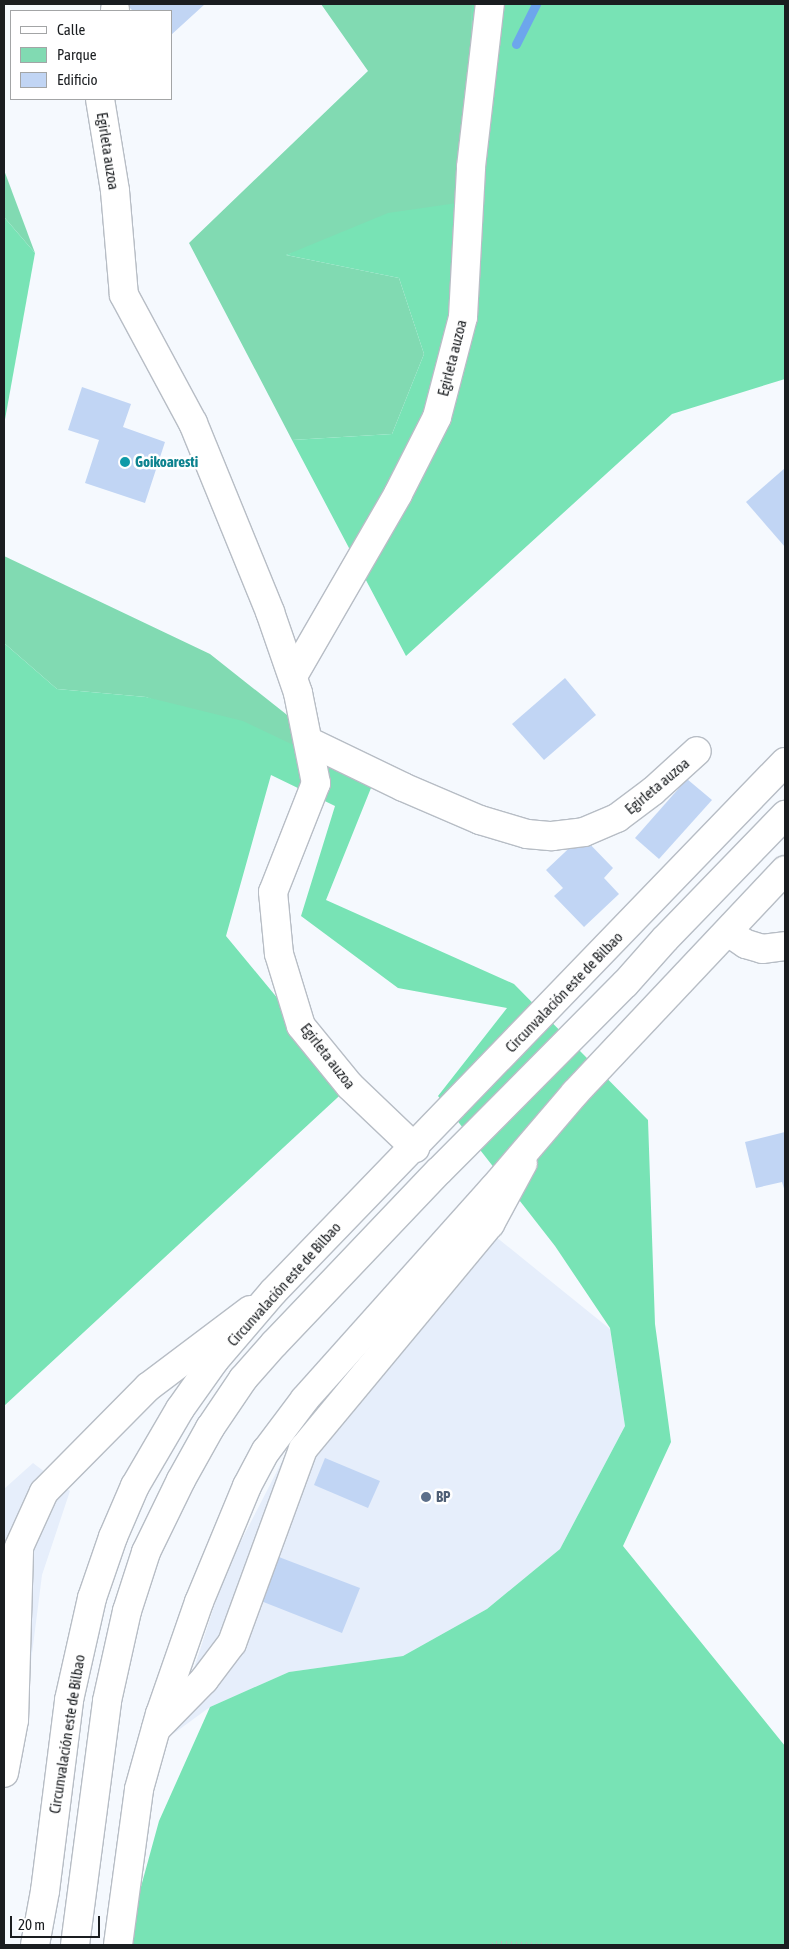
<!DOCTYPE html>
<meta charset="utf-8">
<style>
body{margin:0}
#map{position:relative;width:789px;height:1949px;overflow:hidden;background:#f5f9fe;font-family:"Asap Condensed",sans-serif}
div>[style]{position:absolute}
[style*='--x']{left:calc(var(--x)*1px);top:calc(var(--y)*1px);width:calc(var(--w)*1px);rotate:calc(var(--a)*1deg)}
.built>*{inset:0;background:#e6eefb}
.green>*{inset:0;background:#81dab2}
.forest>*{inset:0;background:#78e3b5}
.stream>*{height:9px;margin:-4.5px;padding:0 4.5px;transform-origin:4.5px;border-radius:4.5px;background:#6da6ec}
.building>*{inset:0;background:#c1d5f4}
.path>*{height:3px;margin-top:-1.5px;transform-origin:0;background:repeating-linear-gradient(90deg,#b1b5b9 0 1px,transparent 0 5px)}
.roads{filter:drop-shadow(1px 0 #b7bdc5) drop-shadow(-1px 0 #b7bdc5) drop-shadow(0 1px #b7bdc5) drop-shadow(0 -1px #b7bdc5)}
.minor>*{height:28px;margin:-14px;padding:0 14px;transform-origin:14px;border-radius:14px;background:#fff}
.major>*{height:28px;margin:-14px;padding:0 14px;transform-origin:14px;border-radius:14px;background:#fff}
.dots>*{width:14px;height:14px;translate:-50% -50%;box-sizing:border-box;border:2px solid #fff;border-radius:50%}
span{translate:-50% -50%;white-space:nowrap;text-align:center;line-height:1.15;-webkit-text-stroke:5px #fff;paint-order:stroke}
.street-label{font-size:15px;color:#1a1d20}
.culture-label{font-size:15px;color:#0d838f;font-weight:700}
.left{translate:0 -50%;text-align:left}
.service-label{font-size:15px;color:#4e5e75;font-weight:700}
.frame{position:absolute;inset:0;border:5px solid #1a1d20;pointer-events:none}
.legend{position:absolute;left:10px;top:10px;width:162px;height:90px;box-sizing:border-box;background:#fff;border:1px solid #a3a5a6;margin:0;padding:6px 9px;list-style:none;font-size:15px;color:#1a1d20}
.legend li{display:flex;align-items:center;gap:10px;height:25px}
.legend b{width:25px;border:1px solid #a3a5a6}
.scale{position:absolute;left:10px;top:1916px;width:90px;height:22px;box-sizing:border-box;border:2px solid #1a1d20;border-top:0;padding-left:6px;font-size:15px;line-height:18px;white-space:nowrap;color:#1a1d20;-webkit-text-stroke:4px #fff;paint-order:stroke}
</style>
<div id="map">
<div class="built">
<i style="clip-path:polygon(480px 1224px,610px 1329px,625px 1426px,560px 1549px,487px 1609px,403px 1656px,289px 1672px,210px 1707px,173px 1734px,225px 1572px,290px 1446px)"></i>
<i style="clip-path:polygon(33px 1463px,70px 1491px,42px 1575px,19px 1756px,4px 1758px,4px 1489px)"></i>
</div>
<div class="green">
<i style="clip-path:polygon(321px 4px,472px 4px,471px 201px,286px 255px,399px 278px,424px 354px,392px 434px,292px 440px,189px 243px,368px 71px)"></i>
<i style="clip-path:polygon(4px 170px,35px 253px,4px 217px)"></i>
<i style="clip-path:polygon(4px 556px,210px 654px,373px 783px,146px 697px,57px 689px,4px 643px)"></i>
</div>
<div class="forest">
<i style="clip-path:polygon(472px 4px,785px 4px,785px 379px,672px 414px,406px 656px,292px 440px,392px 434px,424px 354px,399px 278px,286px 255px,388px 213px,471px 201px)"></i>
<i style="clip-path:polygon(4px 217px,35px 253px,4px 425px)"></i>
<i style="clip-path:polygon(4px 643px,57px 689px,146px 697px,243px 721px,373px 783px,326px 900px,514px 984px,648px 1120px,655px 1324px,671px 1442px,623px 1546px,785px 1746px,785px 1945px,125px 1945px,159px 1821px,210px 1707px,289px 1672px,403px 1656px,487px 1609px,560px 1549px,625px 1426px,610px 1328px,555px 1246px,438px 1096px,507px 1008px,398px 988px,301px 916px,335px 806px,271px 775px,226px 936px,350px 1086px,4px 1406px)"></i>
</div>
<div class="stream">
<i style="--x:516;--y:44;--w:45;--a:-63.4"></i>
</div>
<div class="building">
<i style="clip-path:polygon(126px 4px,205px 4px,171px 35px,171px 11px,133px 11px)"></i>
<i style="clip-path:polygon(82px 387px,131px 404px,123px 427px,165px 442px,145px 503px,85px 483px,99px 440px,68px 430px)"></i>
<i style="clip-path:polygon(785px 468px,785px 547px,746px 502px)"></i>
<i style="clip-path:polygon(565px 678px,596px 715px,544px 760px,512px 724px)"></i>
<i style="clip-path:polygon(687px 779px,712px 800px,659px 859px,635px 838px)"></i>
<i style="clip-path:polygon(582px 836px,613px 868px,604px 878px,619px 894px,584px 927px,554px 896px,563px 888px,546px 870px)"></i>
<i style="clip-path:polygon(785px 1132px,785px 1192px,782px 1182px,756px 1188px,745px 1142px)"></i>
<i style="clip-path:polygon(325px 1458px,380px 1481px,368px 1508px,314px 1485px)"></i>
<i style="clip-path:polygon(253px 1547px,360px 1588px,342px 1633px,236px 1591px)"></i>
</div>
<div class="path">
<i style="--x:487;--y:1945;--w:9;--a:-18"></i>
<i style="--x:496;--y:1942;--w:87;--a:2"></i>
</div>
<div class="roads">
<div class="minor">
<i style="--x:115;--y:11;--w:1;--a:-90"></i>
<i style="--x:100;--y:99;--w:93;--a:80.7"></i>
<i style="--x:115;--y:191;--w:104;--a:85.1"></i>
<i style="--x:124;--y:295;--w:145;--a:61.7"></i>
<i style="--x:193;--y:423;--w:204;--a:67.8"></i>
<i style="--x:270;--y:612;--w:86;--a:70.9"></i>
<i style="--x:298;--y:693;--w:92;--a:78.7"></i>
<i style="--x:316;--y:783;--w:117;--a:111.5"></i>
<i style="--x:273;--y:892;--w:62;--a:84.5"></i>
<i style="--x:279;--y:954;--w:75;--a:73"></i>
<i style="--x:301;--y:1026;--w:77;--a:50.8"></i>
<i style="--x:350;--y:1086;--w:90;--a:43.6"></i>
<i style="--x:293;--y:676;--w:210;--a:-60"></i>
<i style="--x:398;--y:494;--w:86;--a:-63.1"></i>
<i style="--x:437;--y:417;--w:103;--a:-75.4"></i>
<i style="--x:463;--y:317;--w:150;--a:-86.9"></i>
<i style="--x:471;--y:167;--w:164;--a:-83.4"></i>
<i style="--x:308;--y:741;--w:106;--a:25.8"></i>
<i style="--x:403;--y:787;--w:84;--a:23.2"></i>
<i style="--x:480;--y:820;--w:49;--a:16.6"></i>
<i style="--x:527;--y:834;--w:25;--a:5"></i>
<i style="--x:552;--y:836;--w:32;--a:-7"></i>
<i style="--x:584;--y:832;--w:36;--a:-23"></i>
<i style="--x:617;--y:818;--w:45;--a:-36.9"></i>
<i style="--x:653;--y:791;--w:59;--a:-42.3"></i>
<i style="--x:728;--y:932;--w:22;--a:34"></i>
<i style="--x:746;--y:944;--w:17;--a:17"></i>
<i style="--x:762;--y:949;--w:23;--a:-7"></i>
<i style="--x:156;--y:1729;--w:69;--a:-45.6"></i>
<i style="--x:204;--y:1680;--w:46;--a:-52.9"></i>
<i style="--x:232;--y:1643;--w:207;--a:-69.9"></i>
<i style="--x:303;--y:1449;--w:293;--a:-50.3"></i>
<i style="--x:490;--y:1224;--w:69;--a:-61.6"></i>
<i style="--x:4;--y:1773;--w:54;--a:-79.3"></i>
<i style="--x:14;--y:1720;--w:173;--a:-88.3"></i>
<i style="--x:19;--y:1547;--w:60;--a:-65.6"></i>
<i style="--x:44;--y:1492;--w:148;--a:-45.3"></i>
<i style="--x:148;--y:1387;--w:128;--a:-37"></i>
</div>
<div class="major">
<i style="--x:35;--y:1945;--w:55;--a:-79.5"></i>
<i style="--x:45;--y:1891;--w:193;--a:-82.8"></i>
<i style="--x:69;--y:1700;--w:105;--a:-77.3"></i>
<i style="--x:92;--y:1598;--w:65;--a:-71"></i>
<i style="--x:113;--y:1537;--w:56;--a:-66.7"></i>
<i style="--x:135;--y:1486;--w:89;--a:-59.7"></i>
<i style="--x:180;--y:1409;--w:59;--a:-54.7"></i>
<i style="--x:214;--y:1361;--w:91;--a:-49.5"></i>
<i style="--x:273;--y:1292;--w:737;--a:-45.99"></i>
<i style="--x:75;--y:1945;--w:246;--a:-82.5"></i>
<i style="--x:107;--y:1701;--w:92;--a:-77.5"></i>
<i style="--x:127;--y:1611;--w:62;--a:-72.1"></i>
<i style="--x:146;--y:1552;--w:80;--a:-64.1"></i>
<i style="--x:181;--y:1480;--w:60;--a:-60.9"></i>
<i style="--x:210;--y:1428;--w:59;--a:-56"></i>
<i style="--x:243;--y:1379;--w:47;--a:-48.5"></i>
<i style="--x:274;--y:1344;--w:239;--a:-46.4"></i>
<i style="--x:439;--y:1171;--w:264;--a:-45.2"></i>
<i style="--x:625;--y:984;--w:60;--a:-48.4"></i>
<i style="--x:665;--y:939;--w:173;--a:-45.9"></i>
<i style="--x:118;--y:1945;--w:157;--a:-82.3"></i>
<i style="--x:139;--y:1789;--w:78;--a:-74.4"></i>
<i style="--x:160;--y:1714;--w:119;--a:-70.8"></i>
<i style="--x:199;--y:1602;--w:126;--a:-67.5"></i>
<i style="--x:247;--y:1486;--w:40;--a:-62"></i>
<i style="--x:266;--y:1451;--w:65;--a:-53.1"></i>
<i style="--x:305;--y:1399;--w:282;--a:-48.2"></i>
<i style="--x:493;--y:1189;--w:126;--a:-49.5"></i>
<i style="--x:575;--y:1093;--w:306;--a:-46.7"></i>
</div>
</div>
<div class="dots">
<i style="left:125px;top:462px;background:#0f9aa8"></i>
<i style="left:426px;top:1497px;background:#5c6f8a"></i>
</div>
<div class="street-label">
<span style="left:108px;top:151px;rotate:81deg">Egirleta auzoa</span>
<span style="left:452px;top:358px;rotate:-76deg">Egirleta auzoa</span>
<span style="left:657px;top:786px;rotate:-40deg">Egirleta auzoa</span>
<span style="left:564px;top:992px;rotate:-46deg">Circunvalación este de Bilbao</span>
<span style="left:328px;top:1056px;rotate:52deg">Egirleta auzoa</span>
<span style="left:284px;top:1284px;rotate:-48deg">Circunvalación este de Bilbao</span>
<span style="left:67px;top:1734px;rotate:-81deg">Circunvalación este de Bilbao</span>
</div>
<div class="culture-label">
<span class="left" style="left:135px;top:462px">Goikoaresti</span>
</div>
<div class="service-label">
<span class="left" style="left:436px;top:1497px">BP</span>
</div>
<div class="frame"></div>
<ul class="legend">
<li><b style="height:6px;background:#fff"></b>Calle</li>
<li><b style="height:14px;background:#81dab2"></b>Parque</li>
<li><b style="height:14px;background:#c1d5f4"></b>Edificio</li>
</ul>
<div class="scale">20 m</div>
</div>
